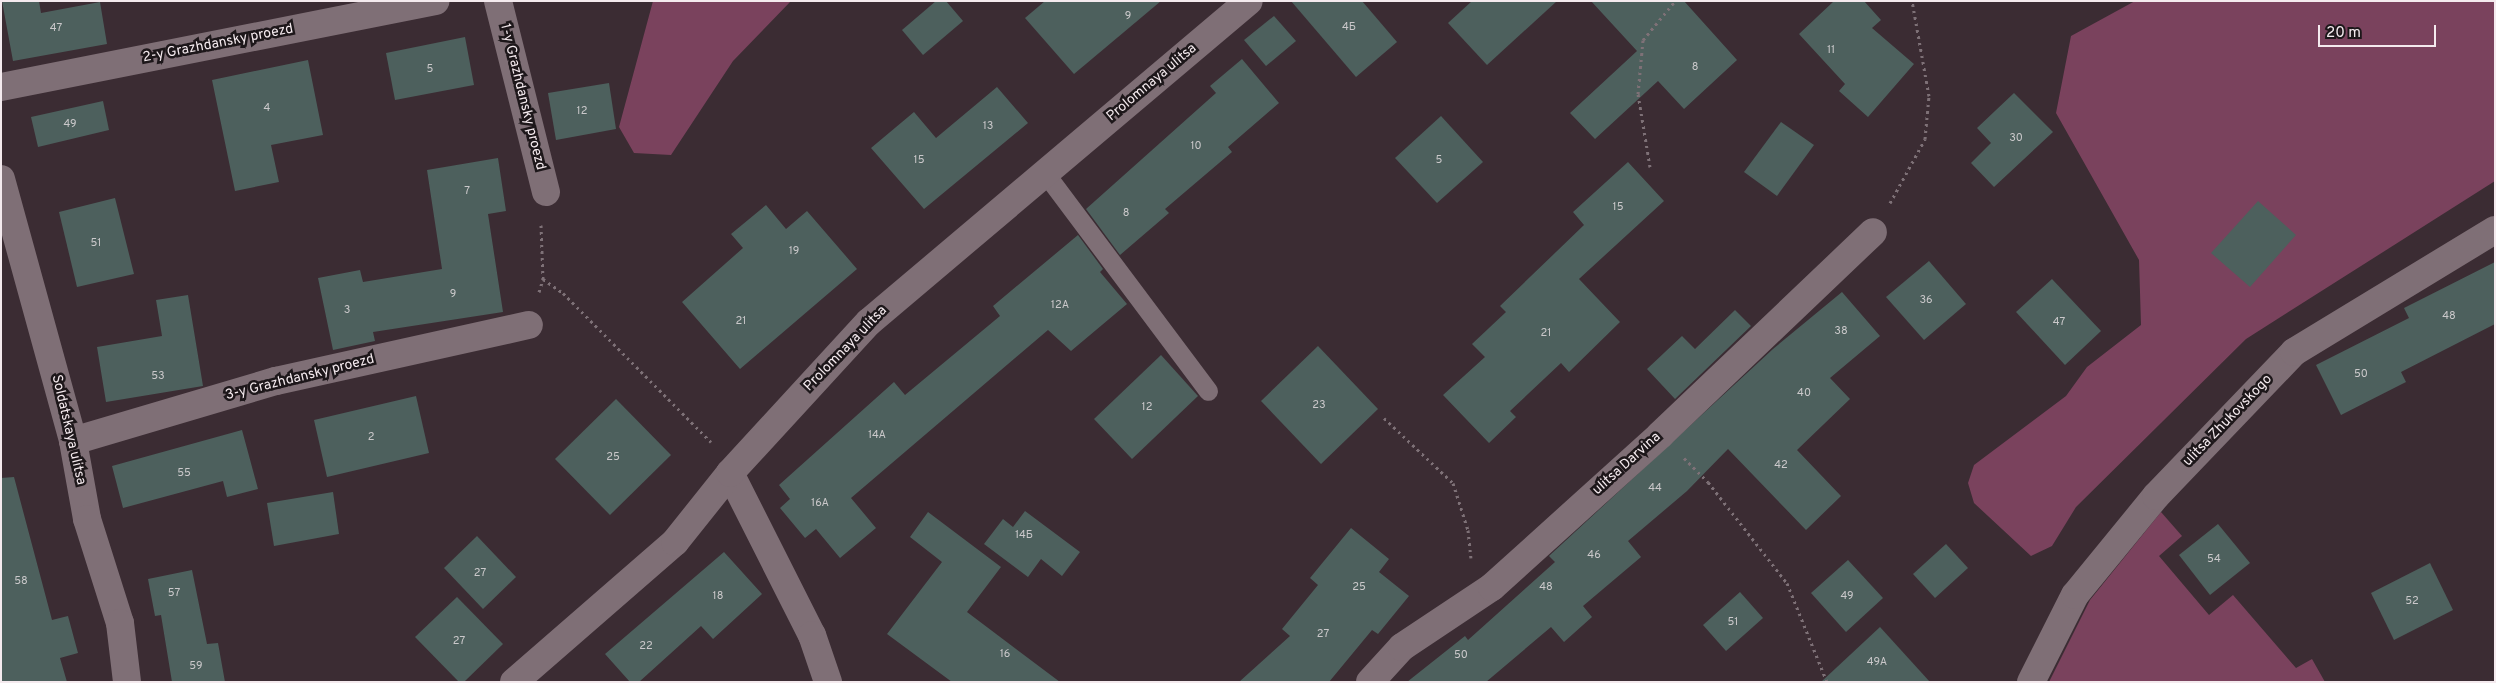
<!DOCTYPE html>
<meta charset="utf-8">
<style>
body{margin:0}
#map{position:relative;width:2496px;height:683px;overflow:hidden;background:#3b2c33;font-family:Overpass,sans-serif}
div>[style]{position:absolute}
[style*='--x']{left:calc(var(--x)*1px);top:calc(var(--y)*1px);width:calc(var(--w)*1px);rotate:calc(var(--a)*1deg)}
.green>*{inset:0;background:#7a425d}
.building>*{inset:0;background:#4d605d}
.path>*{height:3px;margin-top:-1.5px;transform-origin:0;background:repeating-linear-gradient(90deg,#7e7177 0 2.5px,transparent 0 6.5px)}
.service>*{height:19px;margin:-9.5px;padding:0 9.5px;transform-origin:9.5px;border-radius:9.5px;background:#7f6f76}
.minor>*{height:28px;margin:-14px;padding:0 14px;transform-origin:14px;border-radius:14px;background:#7f6f76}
span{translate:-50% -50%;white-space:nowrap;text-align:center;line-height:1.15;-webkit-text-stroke:5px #1d171a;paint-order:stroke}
.number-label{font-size:11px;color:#cac8ca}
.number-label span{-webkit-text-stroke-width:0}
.street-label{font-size:14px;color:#f4eaee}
.frame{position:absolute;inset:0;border:2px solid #f4eaee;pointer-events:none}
.scale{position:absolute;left:2318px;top:25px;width:118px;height:22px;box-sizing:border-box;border:2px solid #f4eaee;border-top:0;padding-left:6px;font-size:15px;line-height:18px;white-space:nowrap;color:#f4eaee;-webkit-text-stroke:4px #1d171a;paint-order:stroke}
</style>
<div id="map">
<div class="green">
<i style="clip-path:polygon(653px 1px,791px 1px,733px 61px,671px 155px,634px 153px,619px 127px)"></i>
<i style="clip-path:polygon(2135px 1px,2495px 1px,2495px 181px,2246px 339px,2076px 507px,2052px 546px,2031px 556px,1974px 503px,1968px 483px,1974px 465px,2066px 396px,2087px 367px,2141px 325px,2139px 260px,2056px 113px,2071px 36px)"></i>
<i style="clip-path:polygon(2161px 512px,2182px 536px,2159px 556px,2209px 615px,2233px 595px,2296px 668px,2312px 659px,2325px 682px,2049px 682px,2090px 600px)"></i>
</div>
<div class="building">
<i style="clip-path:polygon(2px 1px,39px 1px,41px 13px,100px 2px,107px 44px,13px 61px)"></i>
<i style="clip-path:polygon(936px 1px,946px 1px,963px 21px,923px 55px,902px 30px)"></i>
<i style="clip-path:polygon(1045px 1px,1161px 1px,1074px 74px,1025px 18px)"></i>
<i style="clip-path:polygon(1291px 1px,1362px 1px,1397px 42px,1356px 77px)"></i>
<i style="clip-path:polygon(1472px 1px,1557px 1px,1487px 65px,1448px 23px)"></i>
<i style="clip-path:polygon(1591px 1px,1684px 1px,1737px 60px,1684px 109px,1658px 81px,1595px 139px,1570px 113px,1637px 51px)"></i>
<i style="clip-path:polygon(1834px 1px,1864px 1px,1881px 20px,1872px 28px,1914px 64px,1868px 117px,1839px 91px,1845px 84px,1799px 34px)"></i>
<i style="clip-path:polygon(1274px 16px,1296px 41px,1266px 66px,1244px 40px)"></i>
<i style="clip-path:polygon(465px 37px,474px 85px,395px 100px,386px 53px)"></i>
<i style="clip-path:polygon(1242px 59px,1279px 103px,1228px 147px,1232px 152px,1165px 209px,1169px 213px,1120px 255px,1086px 209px,1216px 93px,1210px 86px)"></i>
<i style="clip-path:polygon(308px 60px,323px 135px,271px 145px,279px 182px,235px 191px,212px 80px)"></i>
<i style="clip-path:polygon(609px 83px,616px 129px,556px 140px,548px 93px)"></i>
<i style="clip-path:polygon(997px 87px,1028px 123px,924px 209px,871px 148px,914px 112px,936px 138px)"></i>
<i style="clip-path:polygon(2014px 93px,2053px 132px,1994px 187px,1971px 163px,1991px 143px,1977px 128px)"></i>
<i style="clip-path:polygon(103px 101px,109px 130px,38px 147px,31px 117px)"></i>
<i style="clip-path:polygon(1441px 116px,1483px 162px,1437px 203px,1395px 158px)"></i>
<i style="clip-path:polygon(1781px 122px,1814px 145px,1777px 196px,1744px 172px)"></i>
<i style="clip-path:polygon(498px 158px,506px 211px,488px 214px,503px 312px,373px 332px,375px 341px,333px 350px,318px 278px,360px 270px,363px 282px,442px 269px,427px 170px)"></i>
<i style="clip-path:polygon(1628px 162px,1664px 201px,1579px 279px,1620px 322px,1569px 372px,1561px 363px,1510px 411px,1516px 417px,1489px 443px,1443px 395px,1485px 357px,1472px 344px,1506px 312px,1500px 306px,1584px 225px,1573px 212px)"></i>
<i style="clip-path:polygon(115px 198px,134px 274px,77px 287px,59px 212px)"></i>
<i style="clip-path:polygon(2258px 201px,2296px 235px,2250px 287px,2211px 253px)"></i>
<i style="clip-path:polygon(766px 205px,786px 229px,807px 211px,857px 269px,740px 369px,682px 302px,743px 248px,731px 234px)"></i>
<i style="clip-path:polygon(1078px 235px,1103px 269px,1100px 272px,1127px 304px,1071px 351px,1048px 330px,851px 498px,876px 528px,840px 558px,816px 529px,805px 538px,780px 508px,790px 499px,779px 485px,894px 382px,905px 395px,1000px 316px,993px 306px)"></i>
<i style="clip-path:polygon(1929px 261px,1966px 304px,1924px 340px,1886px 297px)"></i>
<i style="clip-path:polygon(2495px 262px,2495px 324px,2401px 372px,2406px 382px,2341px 415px,2316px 365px,2409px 318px,2404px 308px)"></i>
<i style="clip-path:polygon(2052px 279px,2101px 331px,2065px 365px,2016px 312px)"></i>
<i style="clip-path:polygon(1842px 292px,1880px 336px,1830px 378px,1850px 399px,1797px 450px,1841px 496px,1806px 530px,1728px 449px,1687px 491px,1628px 541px,1641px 557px,1583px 606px,1592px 617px,1564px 642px,1551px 627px,1486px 682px,1407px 682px,1465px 636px,1468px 640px,1555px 562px,1549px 556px,1773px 349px)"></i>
<i style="clip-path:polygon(188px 295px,203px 386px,106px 402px,97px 347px,162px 336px,156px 300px)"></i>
<i style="clip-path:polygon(1735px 310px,1751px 326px,1675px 399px,1647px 369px,1682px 336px,1695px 349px)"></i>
<i style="clip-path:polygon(1318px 346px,1378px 409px,1321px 464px,1261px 401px)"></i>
<i style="clip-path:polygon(1161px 355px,1198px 396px,1132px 459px,1094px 419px)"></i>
<i style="clip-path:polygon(416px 396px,429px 453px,327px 477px,314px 420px)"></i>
<i style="clip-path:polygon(616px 399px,671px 455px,610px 515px,555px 459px)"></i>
<i style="clip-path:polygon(242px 430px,258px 489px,227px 497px,223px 481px,123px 508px,112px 466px)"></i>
<i style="clip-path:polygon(14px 477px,52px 620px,68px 616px,78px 653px,60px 658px,67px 682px,1px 682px,1px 478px)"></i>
<i style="clip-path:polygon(333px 492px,339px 534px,274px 546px,267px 503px)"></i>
<i style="clip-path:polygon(1025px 511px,1080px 552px,1062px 576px,1041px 559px,1028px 577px,984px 544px,1003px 519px,1013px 527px)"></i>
<i style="clip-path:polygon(928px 512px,1001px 567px,967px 612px,1060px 682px,952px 682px,887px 634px,942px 562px,910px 537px)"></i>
<i style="clip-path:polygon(2218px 524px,2250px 563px,2210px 595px,2179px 555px)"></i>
<i style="clip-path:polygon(1351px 528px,1389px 559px,1379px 572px,1409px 596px,1378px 634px,1372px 630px,1329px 682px,1239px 682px,1290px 636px,1282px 629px,1318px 585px,1310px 578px)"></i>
<i style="clip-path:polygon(477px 536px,516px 577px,483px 609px,444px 568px)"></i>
<i style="clip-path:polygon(1946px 544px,1968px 568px,1935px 598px,1913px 574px)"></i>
<i style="clip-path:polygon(724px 552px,762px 594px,713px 639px,701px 626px,639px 682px,630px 682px,605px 654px)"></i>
<i style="clip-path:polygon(1848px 560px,1883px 598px,1846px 632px,1811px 593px)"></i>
<i style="clip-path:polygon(2430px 563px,2453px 610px,2394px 640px,2371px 593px)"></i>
<i style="clip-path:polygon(192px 570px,207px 644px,218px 643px,225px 682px,172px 682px,161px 615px,155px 616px,148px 579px)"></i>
<i style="clip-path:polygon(1740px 592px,1763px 618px,1726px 651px,1703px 625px)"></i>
<i style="clip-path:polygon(457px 597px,503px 644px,464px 682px,459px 682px,415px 637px)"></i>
<i style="clip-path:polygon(1880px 627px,1930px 682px,1821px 682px)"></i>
</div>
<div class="path">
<i style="--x:1650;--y:167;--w:74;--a:-99.3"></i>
<i style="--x:1638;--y:94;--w:54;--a:-84.7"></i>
<i style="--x:1643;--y:40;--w:50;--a:-50.6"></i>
<i style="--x:1890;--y:203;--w:73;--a:-61.3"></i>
<i style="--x:1925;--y:139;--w:43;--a:-84.7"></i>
<i style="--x:1929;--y:96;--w:97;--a:-100.1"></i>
<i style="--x:541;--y:225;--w:54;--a:87.9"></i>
<i style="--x:543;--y:279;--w:24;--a:35"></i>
<i style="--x:563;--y:293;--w:210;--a:45.2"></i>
<i style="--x:539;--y:292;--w:14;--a:-73"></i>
<i style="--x:1384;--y:418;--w:95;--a:43.3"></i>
<i style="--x:1453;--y:483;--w:49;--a:72.3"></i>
<i style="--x:1468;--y:530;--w:28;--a:84"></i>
<i style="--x:1684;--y:458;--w:34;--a:45"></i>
<i style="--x:1708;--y:482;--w:128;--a:52"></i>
<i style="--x:1787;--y:583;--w:107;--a:68"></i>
</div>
<div class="service">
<i style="--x:1045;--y:173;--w:272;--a:53.2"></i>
</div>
<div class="minor">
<i style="--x:498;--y:1;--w:197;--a:75.9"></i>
<i style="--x:1;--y:87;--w:443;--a:-11.2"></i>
<i style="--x:1;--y:179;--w:272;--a:74.6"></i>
<i style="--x:73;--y:441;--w:79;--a:79.8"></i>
<i style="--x:87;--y:519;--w:109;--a:72.4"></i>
<i style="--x:120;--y:623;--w:59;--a:83.2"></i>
<i style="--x:73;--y:441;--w:212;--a:-16.5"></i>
<i style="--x:276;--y:381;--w:259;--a:-12.5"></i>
<i style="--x:730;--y:473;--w:182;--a:63.2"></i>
<i style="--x:812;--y:635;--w:50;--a:71.2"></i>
<i style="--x:514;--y:682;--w:213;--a:-41"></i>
<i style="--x:675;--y:542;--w:88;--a:-51.4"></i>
<i style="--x:730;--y:473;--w:205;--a:-47.4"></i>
<i style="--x:869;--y:322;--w:497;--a:-40.2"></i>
<i style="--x:1370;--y:682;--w:47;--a:-47.6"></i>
<i style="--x:1402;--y:647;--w:108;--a:-33.7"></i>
<i style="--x:1492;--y:587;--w:227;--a:-42.1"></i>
<i style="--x:1660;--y:435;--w:294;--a:-43.6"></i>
<i style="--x:2031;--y:682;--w:97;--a:-63.2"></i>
<i style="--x:2075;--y:595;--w:128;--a:-50.7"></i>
<i style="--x:2156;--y:496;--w:199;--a:-46.2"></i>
<i style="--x:2294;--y:352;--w:235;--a:-31.3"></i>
</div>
<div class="number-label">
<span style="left:1128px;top:16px">9</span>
<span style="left:1349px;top:27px">4Б</span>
<span style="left:56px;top:28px">47</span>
<span style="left:1831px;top:50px">11</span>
<span style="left:1695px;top:67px">8</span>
<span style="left:430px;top:69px">5</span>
<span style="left:267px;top:108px">4</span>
<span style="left:582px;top:111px">12</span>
<span style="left:70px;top:124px">49</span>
<span style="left:988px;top:126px">13</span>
<span style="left:2016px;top:138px">30</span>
<span style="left:1196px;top:146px">10</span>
<span style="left:919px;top:160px">15</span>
<span style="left:1439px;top:160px">5</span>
<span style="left:467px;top:191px">7</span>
<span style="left:1618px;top:207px">15</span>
<span style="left:1126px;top:213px">8</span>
<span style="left:96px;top:243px">51</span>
<span style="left:794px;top:251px">19</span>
<span style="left:453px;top:294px">9</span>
<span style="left:1926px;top:300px">36</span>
<span style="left:1060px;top:305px">12А</span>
<span style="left:347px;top:310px">3</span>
<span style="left:2449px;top:316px">48</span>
<span style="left:741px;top:321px">21</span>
<span style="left:2059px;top:322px">47</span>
<span style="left:1841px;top:331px">38</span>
<span style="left:1546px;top:333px">21</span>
<span style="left:2361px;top:374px">50</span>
<span style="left:158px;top:376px">53</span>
<span style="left:1804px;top:393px">40</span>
<span style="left:1319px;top:405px">23</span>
<span style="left:1147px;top:407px">12</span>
<span style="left:877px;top:435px">14А</span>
<span style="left:371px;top:437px">2</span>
<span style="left:613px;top:457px">25</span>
<span style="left:1781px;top:465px">42</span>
<span style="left:184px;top:473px">55</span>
<span style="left:1655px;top:488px">44</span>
<span style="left:820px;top:503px">16А</span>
<span style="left:1024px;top:535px">14Б</span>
<span style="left:1594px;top:555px">46</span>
<span style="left:2214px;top:559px">54</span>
<span style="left:480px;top:573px">27</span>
<span style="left:21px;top:581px">58</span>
<span style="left:1359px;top:587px">25</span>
<span style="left:1546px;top:587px">48</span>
<span style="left:174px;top:593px">57</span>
<span style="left:718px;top:596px">18</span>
<span style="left:1847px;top:596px">49</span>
<span style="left:2412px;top:601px">52</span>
<span style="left:1733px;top:622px">51</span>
<span style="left:1323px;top:634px">27</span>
<span style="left:459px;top:641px">27</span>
<span style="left:646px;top:646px">22</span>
<span style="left:1005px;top:654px">16</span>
<span style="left:1461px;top:655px">50</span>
<span style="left:1877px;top:662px">49А</span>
<span style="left:196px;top:666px">59</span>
</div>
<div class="street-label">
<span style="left:218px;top:44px;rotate:-11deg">2-y Grazhdansky proezd</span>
<span style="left:1152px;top:83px;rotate:-40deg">Prolomnaya ulitsa</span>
<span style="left:522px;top:97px;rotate:76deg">1-y Grazhdansky proezd</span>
<span style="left:846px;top:349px;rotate:-46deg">Prolomnaya ulitsa</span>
<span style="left:300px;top:378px;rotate:-14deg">3-y Grazhdansky proezd</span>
<span style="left:2228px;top:421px;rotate:-46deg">ulitsa Zhukovskogo</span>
<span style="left:68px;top:430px;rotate:77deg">Soldatskaya ulitsa</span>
<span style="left:1627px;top:464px;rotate:-42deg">ulitsa Darvina</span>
</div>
<div class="frame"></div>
<div class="scale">20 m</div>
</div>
